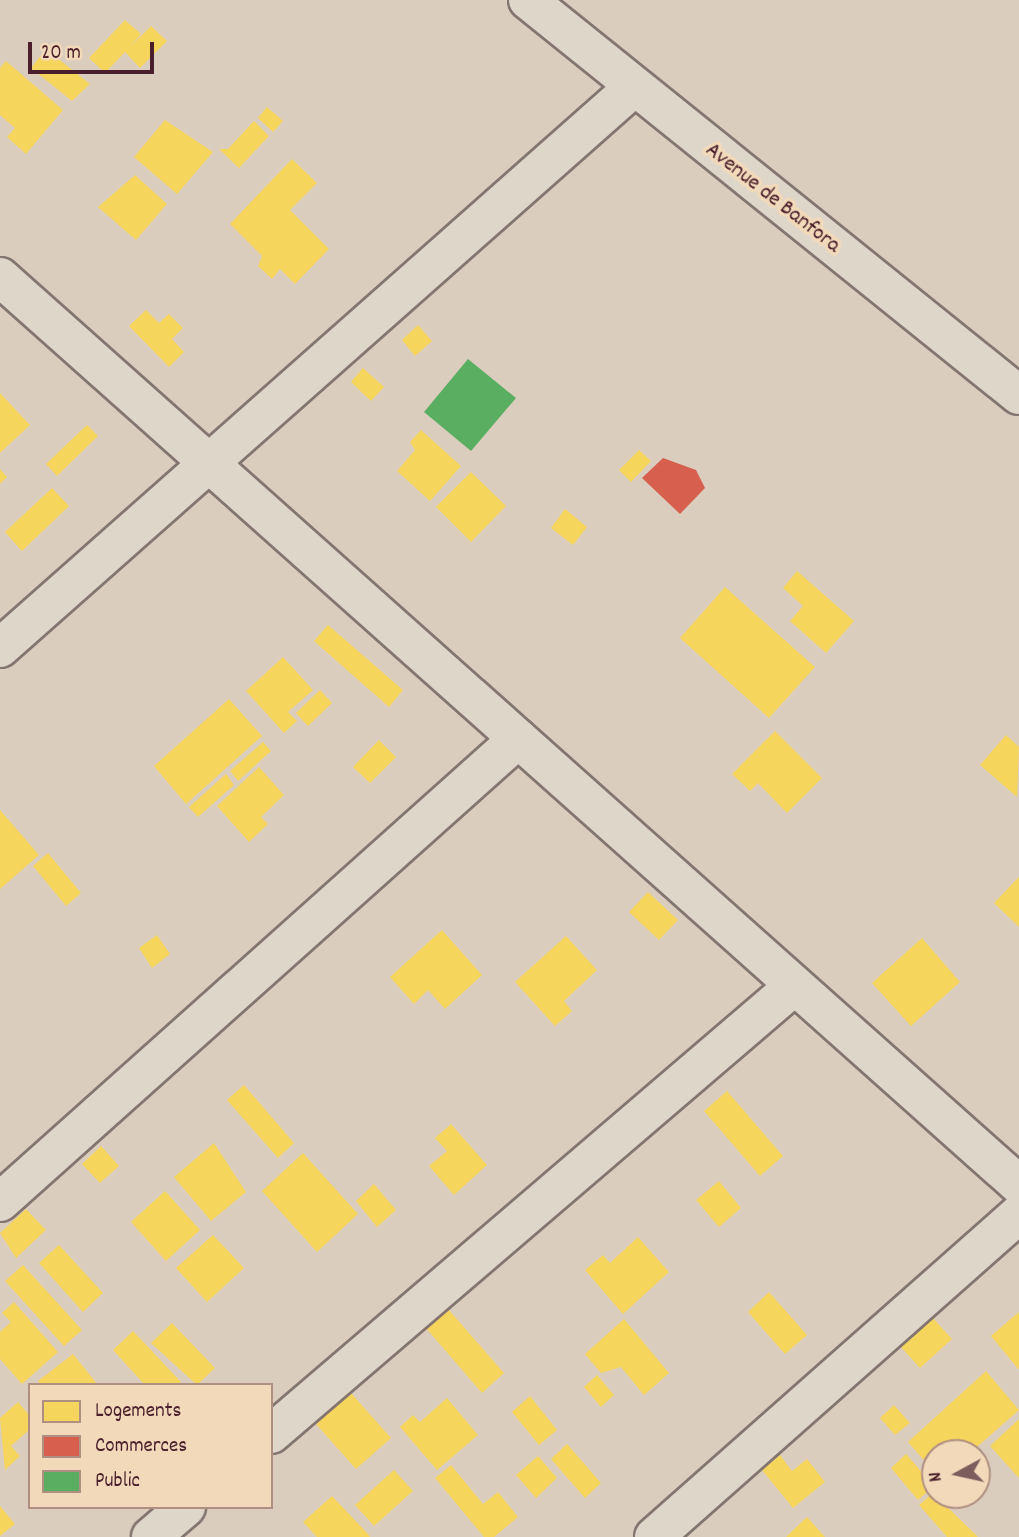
<!DOCTYPE html>
<style>
body{margin:0}
#map{position:relative;width:1019px;height:1537px;overflow:hidden;background:#dbcdbe;font-family:Dekko,sans-serif}
div>[style]{position:absolute}
[style*='--x']{left:calc(var(--x)*1px);top:calc(var(--y)*1px);width:calc(var(--w)*1px);rotate:calc(var(--a)*1deg)}
.homes>*{inset:0;background:#f6d55c}
.shops>*{inset:0;background:#d6604d}
.public>*{inset:0;background:#5aae61}
.roads{filter:drop-shadow(2px 0 #847570) drop-shadow(-2px 0 #847570) drop-shadow(0 2px #847570) drop-shadow(0 -2px #847570)}
.minor>*{height:38px;margin:-19px;padding:0 19px;transform-origin:19px;border-radius:19px;background:#dfd6ca}
.secondary>*{height:38px;margin:-19px;padding:0 19px;transform-origin:19px;border-radius:19px;background:#dfd6ca}
span{translate:-50% -50%;white-space:nowrap;text-align:center;line-height:1.15;-webkit-text-stroke:7px #f2d9ba;paint-order:stroke}
.street-label{font-size:23px;color:#4a1f2b}
.legend{position:absolute;left:28px;top:1383px;width:245px;height:126px;box-sizing:border-box;background:#f2d9ba;border:2px solid #af8f81;margin:0;padding:9px 12px;list-style:none;font-size:21px;color:#4a1f2b}
.legend li{display:flex;align-items:center;gap:14px;height:35px}
.legend b{width:35px;border:2px solid #af8f81}
.north{position:absolute;left:921px;top:1439px;width:70px;height:70px;box-sizing:border-box;background:#f2d9ba;border:2px solid #af8f81;border-radius:50%;rotate:262deg;font-size:19px;font-weight:700;line-height:28px;text-align:center;color:#4a1f2b}
.north::after{content:'';display:block;margin:auto;width:24px;height:32px;background:#7d5c5e;clip-path:polygon(50% 0,100% 100%,50% 72%,0 100%)}
.scale{position:absolute;left:28px;top:42px;width:126px;height:32px;box-sizing:border-box;border:4px solid #4a1f2b;border-top:0;padding-left:9px;font-size:21px;line-height:24px;white-space:nowrap;color:#4a1f2b;-webkit-text-stroke:5px #f2d9ba;paint-order:stroke}
</style>
<div id="map">
<div class="homes">
<i style="clip-path:polygon(125px 20px,141px 34px,130px 47px,151px 26px,167px 41px,140px 68px,125px 52px,105px 73px,89px 58px)"></i>
<i style="clip-path:polygon(46px 49px,90px 84px,72px 101px,31px 68px)"></i>
<i style="clip-path:polygon(6px 61px,63px 110px,26px 154px,7px 137px,15px 128px,0 115px,0 68px)"></i>
<i style="clip-path:polygon(267px 107px,283px 121px,273px 132px,258px 118px)"></i>
<i style="clip-path:polygon(165px 120px,213px 152px,177px 194px,134px 157px)"></i>
<i style="clip-path:polygon(254px 121px,269px 136px,239px 168px,219px 149px,228px 149px)"></i>
<i style="clip-path:polygon(292px 159px,317px 183px,290px 210px,329px 249px,295px 284px,280px 269px,272px 279px,258px 266px,262px 256px,230px 224px)"></i>
<i style="clip-path:polygon(135px 175px,167px 204px,136px 240px,98px 207px)"></i>
<i style="clip-path:polygon(146px 310px,159px 323px,169px 314px,183px 328px,172px 339px,184px 352px,169px 367px,129px 326px)"></i>
<i style="clip-path:polygon(418px 325px,432px 341px,415px 356px,402px 340px)"></i>
<i style="clip-path:polygon(363px 368px,384px 387px,371px 401px,351px 382px)"></i>
<i style="clip-path:polygon(0 393px,30px 425px,0 453px)"></i>
<i style="clip-path:polygon(87px 425px,98px 436px,57px 476px,46px 464px)"></i>
<i style="clip-path:polygon(421px 430px,461px 466px,430px 501px,397px 471px,415px 450px,410px 442px)"></i>
<i style="clip-path:polygon(639px 450px,651px 461px,631px 482px,619px 470px)"></i>
<i style="clip-path:polygon(0 469px,7px 477px,0 484px)"></i>
<i style="clip-path:polygon(471px 472px,506px 506px,471px 542px,436px 507px)"></i>
<i style="clip-path:polygon(52px 488px,69px 506px,22px 551px,5px 532px)"></i>
<i style="clip-path:polygon(565px 509px,587px 527px,573px 545px,551px 528px)"></i>
<i style="clip-path:polygon(797px 571px,854px 621px,826px 653px,790px 621px,803px 606px,783px 588px)"></i>
<i style="clip-path:polygon(725px 587px,815px 667px,769px 718px,680px 638px)"></i>
<i style="clip-path:polygon(328px 625px,403px 690px,389px 707px,314px 641px)"></i>
<i style="clip-path:polygon(283px 657px,313px 690px,288px 712px,297px 721px,284px 733px,246px 691px)"></i>
<i style="clip-path:polygon(320px 690px,332px 703px,308px 726px,296px 713px)"></i>
<i style="clip-path:polygon(229px 699px,262px 736px,186px 804px,154px 766px)"></i>
<i style="clip-path:polygon(775px 731px,822px 778px,787px 813px,758px 783px,750px 791px,732px 774px)"></i>
<i style="clip-path:polygon(1006px 735px,1019px 747px,1017px 797px,980px 765px)"></i>
<i style="clip-path:polygon(379px 740px,396px 757px,370px 783px,353px 767px)"></i>
<i style="clip-path:polygon(263px 742px,271px 751px,238px 781px,230px 771px)"></i>
<i style="clip-path:polygon(259px 767px,284px 795px,261px 817px,268px 824px,249px 842px,217px 806px)"></i>
<i style="clip-path:polygon(226px 774px,234px 785px,198px 817px,189px 807px)"></i>
<i style="clip-path:polygon(0 810px,39px 855px,0 889px)"></i>
<i style="clip-path:polygon(48px 853px,81px 893px,66px 906px,33px 866px)"></i>
<i style="clip-path:polygon(1019px 877px,1019px 927px,994px 903px)"></i>
<i style="clip-path:polygon(648px 892px,678px 920px,659px 940px,629px 912px)"></i>
<i style="clip-path:polygon(442px 930px,482px 975px,445px 1009px,428px 990px,414px 1004px,390px 977px)"></i>
<i style="clip-path:polygon(157px 935px,170px 954px,152px 968px,139px 948px)"></i>
<i style="clip-path:polygon(566px 936px,597px 970px,564px 1001px,572px 1011px,555px 1026px,515px 982px)"></i>
<i style="clip-path:polygon(922px 938px,960px 982px,911px 1026px,872px 983px)"></i>
<i style="clip-path:polygon(244px 1085px,294px 1143px,278px 1158px,227px 1100px)"></i>
<i style="clip-path:polygon(727px 1091px,783px 1156px,760px 1176px,704px 1111px)"></i>
<i style="clip-path:polygon(451px 1124px,487px 1165px,454px 1195px,429px 1166px,447px 1151px,435px 1138px)"></i>
<i style="clip-path:polygon(214px 1143px,246px 1192px,211px 1221px,174px 1177px)"></i>
<i style="clip-path:polygon(101px 1146px,119px 1166px,100px 1183px,82px 1164px)"></i>
<i style="clip-path:polygon(303px 1153px,358px 1214px,317px 1252px,262px 1191px)"></i>
<i style="clip-path:polygon(719px 1181px,741px 1208px,719px 1227px,696px 1200px)"></i>
<i style="clip-path:polygon(374px 1184px,396px 1210px,377px 1227px,356px 1201px)"></i>
<i style="clip-path:polygon(165px 1191px,200px 1230px,166px 1261px,131px 1222px)"></i>
<i style="clip-path:polygon(26px 1209px,46px 1230px,16px 1258px,0 1233px)"></i>
<i style="clip-path:polygon(213px 1235px,244px 1268px,207px 1302px,176px 1268px)"></i>
<i style="clip-path:polygon(638px 1237px,669px 1272px,623px 1314px,585px 1270px,603px 1255px,610px 1263px)"></i>
<i style="clip-path:polygon(59px 1245px,103px 1293px,83px 1312px,39px 1263px)"></i>
<i style="clip-path:polygon(23px 1265px,82px 1330px,64px 1346px,5px 1281px)"></i>
<i style="clip-path:polygon(769px 1292px,807px 1335px,785px 1354px,748px 1312px)"></i>
<i style="clip-path:polygon(441px 1301px,504px 1373px,482px 1393px,419px 1320px)"></i>
<i style="clip-path:polygon(14px 1302px,58px 1352px,22px 1384px,0 1359px,0 1332px,11px 1322px,2px 1313px)"></i>
<i style="clip-path:polygon(1019px 1312px,1019px 1370px,991px 1336px)"></i>
<i style="clip-path:polygon(932px 1317px,952px 1339px,920px 1368px,900px 1346px)"></i>
<i style="clip-path:polygon(624px 1319px,669px 1373px,644px 1395px,621px 1367px,601px 1373px,585px 1354px)"></i>
<i style="clip-path:polygon(172px 1323px,215px 1368px,197px 1385px,151px 1343px)"></i>
<i style="clip-path:polygon(133px 1331px,181px 1382px,178px 1385px,145px 1385px,113px 1350px)"></i>
<i style="clip-path:polygon(73px 1354px,98px 1385px,41px 1385px,38px 1381px)"></i>
<i style="clip-path:polygon(986px 1371px,1019px 1410px,970px 1453px,935px 1453px,935px 1473px,908px 1442px)"></i>
<i style="clip-path:polygon(597px 1375px,614px 1395px,601px 1407px,584px 1387px)"></i>
<i style="clip-path:polygon(351px 1393px,391px 1438px,356px 1469px,316px 1424px)"></i>
<i style="clip-path:polygon(530px 1396px,557px 1430px,539px 1445px,512px 1412px)"></i>
<i style="clip-path:polygon(447px 1398px,478px 1435px,437px 1470px,400px 1427px,413px 1415px,420px 1422px)"></i>
<i style="clip-path:polygon(18px 1402px,30px 1416px,30px 1429px,11px 1446px,20px 1456px,5px 1470px,0 1418px)"></i>
<i style="clip-path:polygon(894px 1405px,910px 1423px,895px 1435px,880px 1418px)"></i>
<i style="clip-path:polygon(1019px 1419px,1019px 1478px,990px 1446px)"></i>
<i style="clip-path:polygon(567px 1444px,601px 1483px,585px 1498px,551px 1459px)"></i>
<i style="clip-path:polygon(906px 1454px,934px 1486px,918px 1500px,891px 1468px)"></i>
<i style="clip-path:polygon(780px 1455px,792px 1471px,807px 1459px,825px 1482px,793px 1508px,762px 1470px)"></i>
<i style="clip-path:polygon(538px 1456px,557px 1478px,536px 1498px,516px 1475px)"></i>
<i style="clip-path:polygon(451px 1465px,483px 1504px,498px 1492px,518px 1517px,494px 1537px,484px 1537px,435px 1478px)"></i>
<i style="clip-path:polygon(394px 1470px,413px 1491px,374px 1526px,355px 1505px)"></i>
<i style="clip-path:polygon(935px 1491px,935px 1495px,978px 1537px,947px 1537px,919px 1505px)"></i>
<i style="clip-path:polygon(332px 1496px,368px 1534px,370px 1537px,317px 1537px,303px 1522px)"></i>
<i style="clip-path:polygon(0 1506px,15px 1524px,0 1536px)"></i>
<i style="clip-path:polygon(807px 1517px,825px 1537px,786px 1537px)"></i>
</div>
<div class="shops">
<i style="clip-path:polygon(663px 458px,696px 470px,705px 488px,680px 514px,642px 478px)"></i>
</div>
<div class="public">
<i style="clip-path:polygon(468px 359px,516px 398px,471px 451px,424px 412px)"></i>
</div>
<div class="roads">
<div class="minor">
<i style="--x:0;--y:277;--w:1365;--a:41.7"></i>
<i style="--x:0;--y:648;--w:845;--a:-41.5"></i>
<i style="--x:0;--y:1202;--w:695;--a:-41.79"></i>
<i style="--x:271;--y:1434;--w:687;--a:-40.57"></i>
<i style="--x:151;--y:1537;--w:46;--a:-40.6"></i>
<i style="--x:654;--y:1537;--w:487;--a:-41.5"></i>
</div>
<div class="secondary">
<i style="--x:528;--y:0;--w:630;--a:38.82"></i>
</div>
</div>
<div class="street-label">
<span style="left:772px;top:199px;rotate:38deg">Avenue de Banfora</span>
</div>
<ul class="legend">
<li><b style="height:19px;background:#f6d55c"></b>Logements</li>
<li><b style="height:19px;background:#d6604d"></b>Commerces</li>
<li><b style="height:19px;background:#5aae61"></b>Public</li>
</ul>
<div class="north">N</div>
<div class="scale">20 m</div>
</div>
